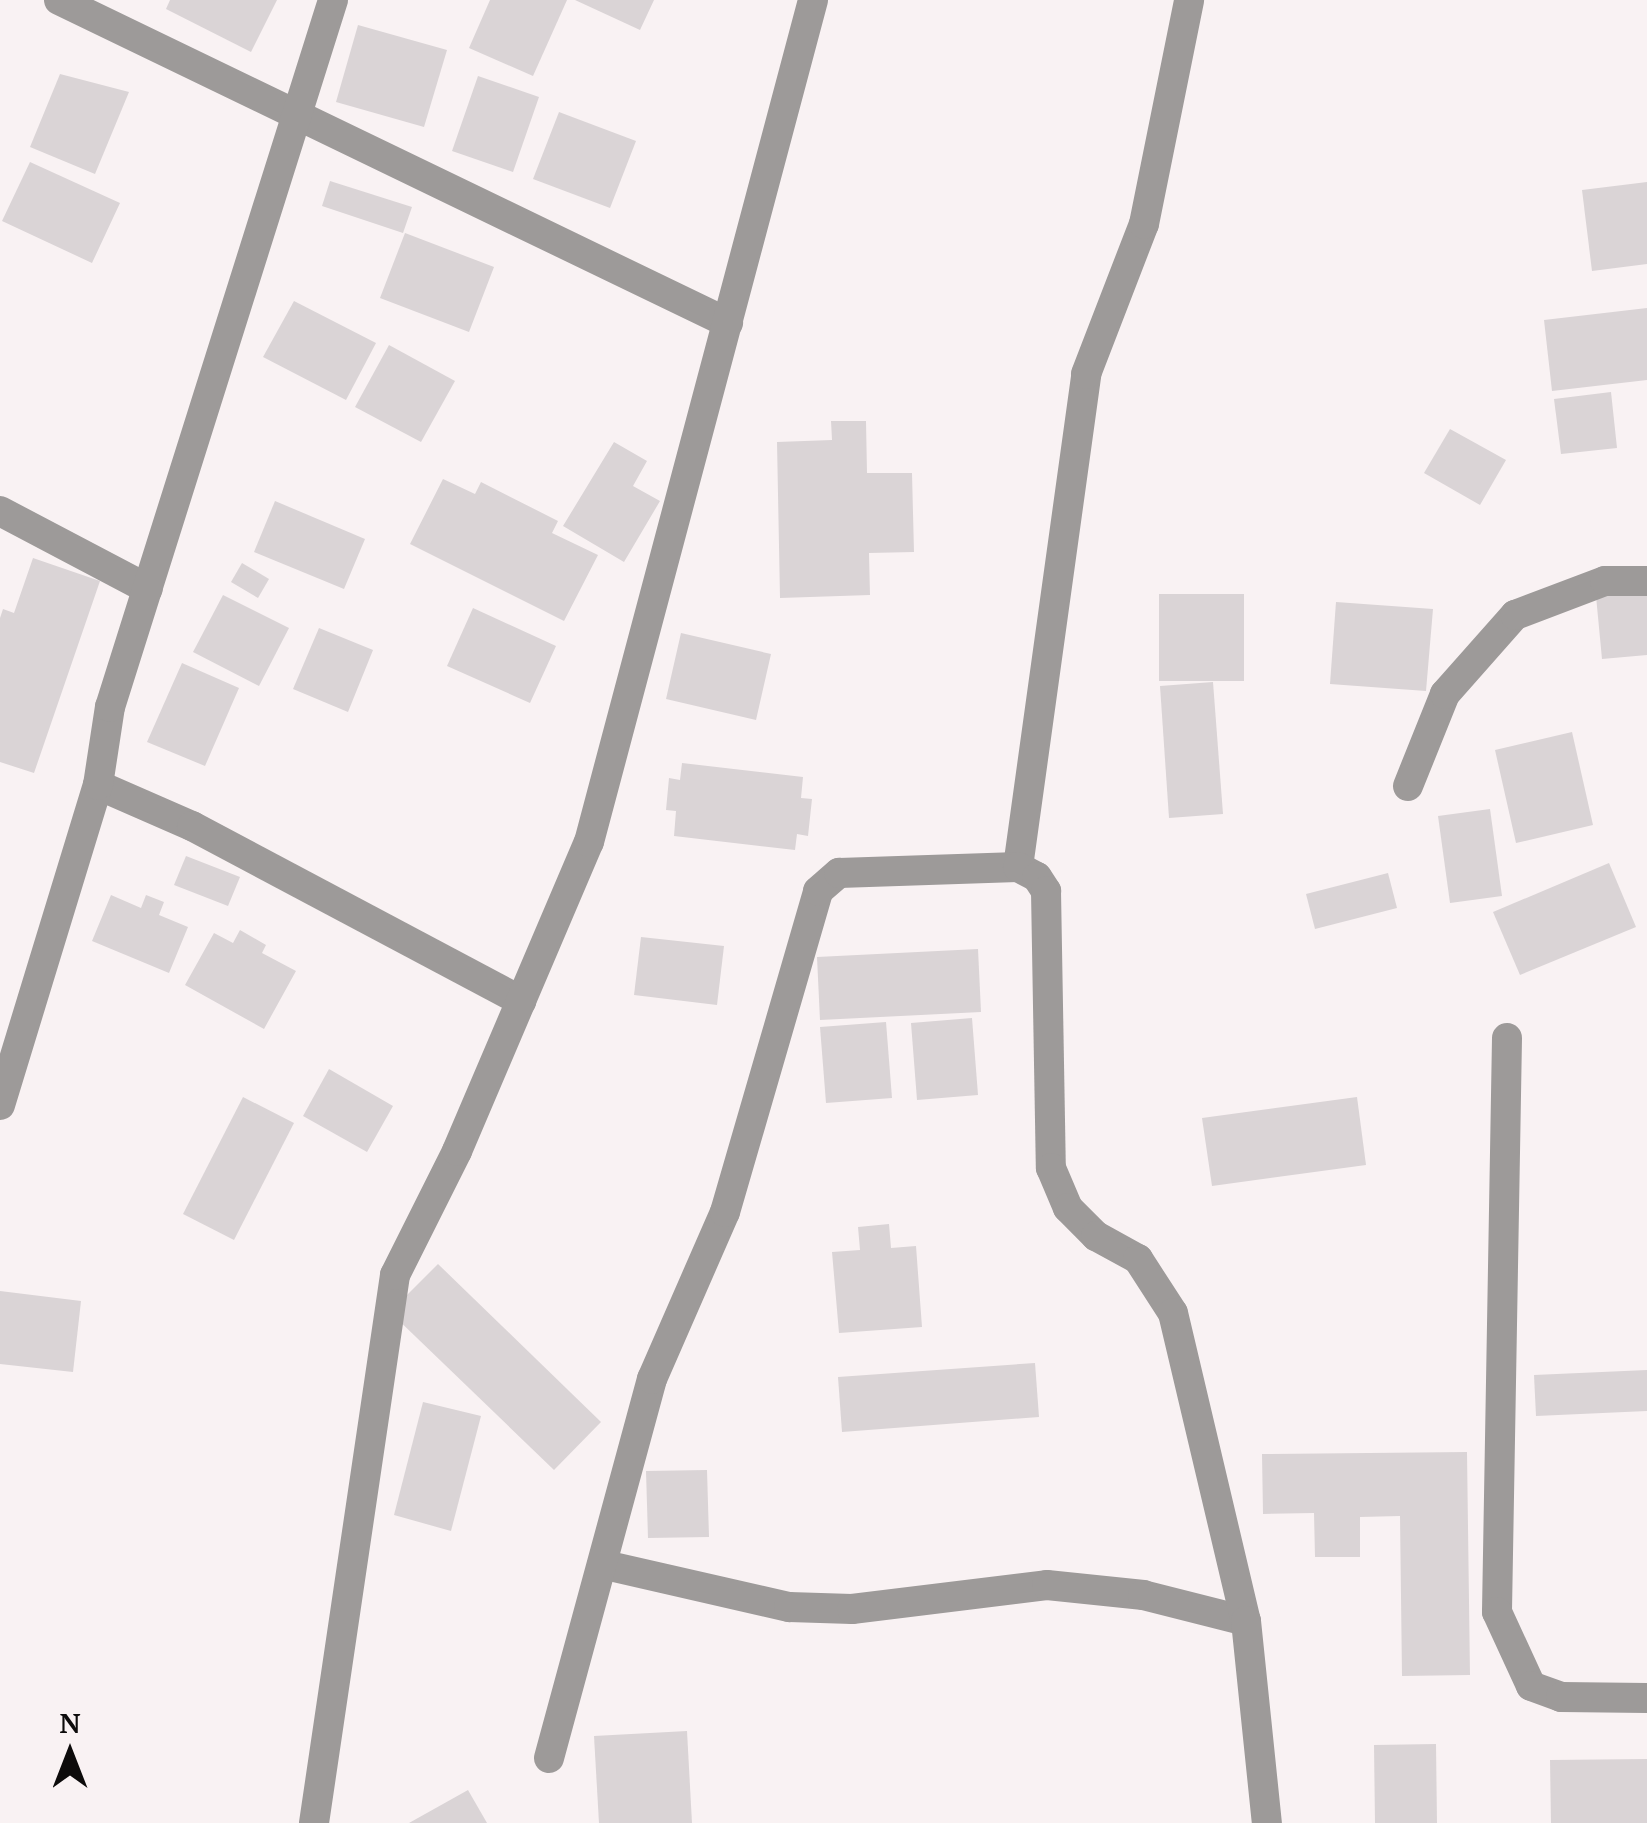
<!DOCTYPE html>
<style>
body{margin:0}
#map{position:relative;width:1647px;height:1823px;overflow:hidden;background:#f9f2f3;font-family:"PT Serif",serif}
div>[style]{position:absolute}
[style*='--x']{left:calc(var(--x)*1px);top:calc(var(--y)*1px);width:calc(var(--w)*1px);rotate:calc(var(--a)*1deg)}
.building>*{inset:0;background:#dad4d6}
.minor>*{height:30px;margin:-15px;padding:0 15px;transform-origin:15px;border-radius:15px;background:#9d9a99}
span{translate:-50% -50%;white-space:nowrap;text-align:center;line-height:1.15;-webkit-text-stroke:8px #f9f2f3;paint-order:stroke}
.north{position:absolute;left:20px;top:1703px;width:100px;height:100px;-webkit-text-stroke:8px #f9f2f3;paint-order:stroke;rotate:0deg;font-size:28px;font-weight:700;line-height:40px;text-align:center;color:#0d0b0b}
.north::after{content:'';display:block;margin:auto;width:35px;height:45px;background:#0d0b0b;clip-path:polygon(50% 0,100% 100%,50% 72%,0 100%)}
</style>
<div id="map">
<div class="building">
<i style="clip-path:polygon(170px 0,277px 0,251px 52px,166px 9px)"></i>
<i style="clip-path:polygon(490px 0,567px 0,533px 76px,469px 48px)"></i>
<i style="clip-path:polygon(575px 0,654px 0,640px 30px)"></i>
<i style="clip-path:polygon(358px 25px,447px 50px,424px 127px,336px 102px)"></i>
<i style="clip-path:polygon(60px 74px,129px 92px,95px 174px,30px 147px)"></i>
<i style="clip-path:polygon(478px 76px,539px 97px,513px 172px,452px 151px)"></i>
<i style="clip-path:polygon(559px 112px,636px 141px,610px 208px,533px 179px)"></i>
<i style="clip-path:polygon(30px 162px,120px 203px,92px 263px,2px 221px)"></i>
<i style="clip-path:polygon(330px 181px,412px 207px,403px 233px,322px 206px)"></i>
<i style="clip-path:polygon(1647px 182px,1647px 264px,1592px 271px,1582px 190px)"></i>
<i style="clip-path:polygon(405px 233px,494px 267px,469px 332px,380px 298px)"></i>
<i style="clip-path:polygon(294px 301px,376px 343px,346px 400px,263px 357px)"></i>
<i style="clip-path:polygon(1647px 308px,1647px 380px,1552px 391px,1544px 320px)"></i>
<i style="clip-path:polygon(389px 345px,455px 381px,421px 442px,355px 407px)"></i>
<i style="clip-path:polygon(1611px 392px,1617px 448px,1561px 454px,1554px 399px)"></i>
<i style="clip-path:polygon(831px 421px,866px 421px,867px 473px,912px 473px,914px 552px,869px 553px,870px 595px,780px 598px,777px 442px,832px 440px)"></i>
<i style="clip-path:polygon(1450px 429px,1506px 460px,1480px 505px,1424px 473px)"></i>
<i style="clip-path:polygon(614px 442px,647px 461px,633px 486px,660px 501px,624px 562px,563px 526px)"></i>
<i style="clip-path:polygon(443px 479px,475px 494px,481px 482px,558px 521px,552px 533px,598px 555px,564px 621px,410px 544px)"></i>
<i style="clip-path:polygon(275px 501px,365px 539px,344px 589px,254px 552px)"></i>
<i style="clip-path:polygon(33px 558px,100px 581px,34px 773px,0 762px,0 618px,3px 609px,14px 613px)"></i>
<i style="clip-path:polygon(242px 563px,269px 579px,258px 598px,231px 582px)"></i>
<i style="clip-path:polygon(1647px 591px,1647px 655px,1602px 659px,1596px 596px)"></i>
<i style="clip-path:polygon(1159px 594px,1244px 594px,1244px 681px,1159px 681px)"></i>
<i style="clip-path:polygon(223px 595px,289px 628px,259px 686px,193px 652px)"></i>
<i style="clip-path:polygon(1336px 602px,1433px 609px,1426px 691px,1330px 684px)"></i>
<i style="clip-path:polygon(473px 608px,556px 646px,530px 703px,447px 666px)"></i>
<i style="clip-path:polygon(319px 628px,373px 650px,348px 712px,293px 689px)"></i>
<i style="clip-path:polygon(681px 633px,771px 654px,756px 720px,666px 699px)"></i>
<i style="clip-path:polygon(182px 663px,239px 688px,205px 766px,147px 742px)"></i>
<i style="clip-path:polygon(1213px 682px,1223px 814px,1169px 818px,1160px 686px)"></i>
<i style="clip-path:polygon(1572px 732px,1593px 825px,1516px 843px,1495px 750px)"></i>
<i style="clip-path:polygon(682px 763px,803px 777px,801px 798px,812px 799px,808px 836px,797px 834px,795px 850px,674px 836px,676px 811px,666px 810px,669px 778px,680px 780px)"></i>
<i style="clip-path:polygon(1490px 809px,1502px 896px,1450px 903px,1438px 816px)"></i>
<i style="clip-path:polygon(186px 856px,240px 877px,228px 906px,174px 885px)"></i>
<i style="clip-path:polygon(1609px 863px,1636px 927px,1520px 975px,1493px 912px)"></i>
<i style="clip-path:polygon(1388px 873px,1397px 908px,1315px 929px,1306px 894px)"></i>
<i style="clip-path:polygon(111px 895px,141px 908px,146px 895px,164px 902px,159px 915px,188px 927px,169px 973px,92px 941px)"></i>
<i style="clip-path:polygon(240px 930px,266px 945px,262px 953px,296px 971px,264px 1029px,185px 985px,214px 933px,233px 943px)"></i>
<i style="clip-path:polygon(641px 937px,724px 946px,717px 1005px,634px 995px)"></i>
<i style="clip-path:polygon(978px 949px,981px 1012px,820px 1020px,817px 957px)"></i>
<i style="clip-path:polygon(972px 1018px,978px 1095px,917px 1100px,911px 1023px)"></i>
<i style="clip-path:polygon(886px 1022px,892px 1098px,826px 1103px,820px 1027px)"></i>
<i style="clip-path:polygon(329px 1069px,393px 1106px,367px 1152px,303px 1116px)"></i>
<i style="clip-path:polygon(243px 1097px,294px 1123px,234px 1240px,183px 1214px)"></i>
<i style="clip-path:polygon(1357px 1097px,1366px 1165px,1212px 1186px,1202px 1118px)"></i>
<i style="clip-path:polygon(889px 1224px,891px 1248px,916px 1246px,922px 1327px,839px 1333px,832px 1252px,860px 1250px,858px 1227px)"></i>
<i style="clip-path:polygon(438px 1264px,601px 1422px,554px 1470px,390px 1312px)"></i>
<i style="clip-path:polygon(0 1291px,81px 1301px,73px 1372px,0 1364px)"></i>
<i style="clip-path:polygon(1035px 1363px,1039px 1417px,842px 1432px,838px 1377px)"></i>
<i style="clip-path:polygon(1647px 1370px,1647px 1411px,1536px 1416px,1534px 1375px)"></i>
<i style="clip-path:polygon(423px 1402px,481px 1416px,451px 1531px,394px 1515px)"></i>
<i style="clip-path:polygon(1467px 1452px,1470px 1675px,1402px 1676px,1400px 1516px,1360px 1517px,1360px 1557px,1315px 1557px,1314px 1513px,1263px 1514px,1262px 1454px)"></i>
<i style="clip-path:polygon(707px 1470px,709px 1537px,648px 1538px,646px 1471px)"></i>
<i style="clip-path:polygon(687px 1731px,692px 1823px,599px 1823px,594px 1736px)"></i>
<i style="clip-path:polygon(1436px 1744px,1437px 1823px,1375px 1823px,1374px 1745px)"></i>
<i style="clip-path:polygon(1647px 1759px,1647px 1823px,1551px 1823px,1550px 1760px)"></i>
<i style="clip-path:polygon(468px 1790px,487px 1823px,409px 1823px)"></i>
</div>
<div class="minor">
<i style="--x:59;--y:0;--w:743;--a:25.77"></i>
<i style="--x:0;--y:511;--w:167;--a:27.8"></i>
<i style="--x:98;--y:785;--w:103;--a:23.6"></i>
<i style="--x:192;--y:826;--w:373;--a:28"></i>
<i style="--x:1408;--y:786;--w:99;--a:-68.1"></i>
<i style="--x:1445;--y:694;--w:106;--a:-48.5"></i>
<i style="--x:1515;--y:615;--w:96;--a:-20.7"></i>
<i style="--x:1605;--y:581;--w:42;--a:0"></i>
<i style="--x:1018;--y:867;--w:498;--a:-82.1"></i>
<i style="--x:1086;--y:374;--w:161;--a:-68.9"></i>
<i style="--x:1144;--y:224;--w:228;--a:-78.6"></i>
<i style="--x:1507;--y:1038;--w:574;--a:91"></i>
<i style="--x:1497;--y:1612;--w:81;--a:65.3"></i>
<i style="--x:1531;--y:1686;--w:32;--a:20"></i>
<i style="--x:1561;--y:1697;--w:86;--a:0.7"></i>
<i style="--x:0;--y:1105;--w:335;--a:-73"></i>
<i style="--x:98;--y:785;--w:79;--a:-81.3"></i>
<i style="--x:110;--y:707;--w:741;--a:-72.49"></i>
<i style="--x:605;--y:1565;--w:189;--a:12.9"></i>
<i style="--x:789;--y:1607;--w:63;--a:1.8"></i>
<i style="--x:852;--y:1609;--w:196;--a:-7"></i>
<i style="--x:1047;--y:1585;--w:97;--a:5.9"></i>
<i style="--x:1143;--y:1595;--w:106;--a:14.2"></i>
<i style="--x:549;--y:1758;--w:393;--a:-74.8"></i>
<i style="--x:652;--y:1379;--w:182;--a:-66.4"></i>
<i style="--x:725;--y:1212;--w:334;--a:-73.8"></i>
<i style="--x:818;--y:891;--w:28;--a:-41"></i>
<i style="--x:839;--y:873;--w:179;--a:-1.9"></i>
<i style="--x:1018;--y:867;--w:21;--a:28"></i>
<i style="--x:1037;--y:877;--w:17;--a:57"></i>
<i style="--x:1046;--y:891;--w:277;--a:89"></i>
<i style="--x:1051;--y:1168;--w:43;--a:67"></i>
<i style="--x:1068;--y:1208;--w:40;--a:45"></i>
<i style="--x:1096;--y:1236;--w:48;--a:28.7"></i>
<i style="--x:1138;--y:1259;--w:64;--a:57.1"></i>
<i style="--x:1173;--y:1313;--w:317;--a:76.7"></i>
<i style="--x:1246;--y:1621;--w:203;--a:84.1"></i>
<i style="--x:314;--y:1823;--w:554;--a:-81.59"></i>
<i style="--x:395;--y:1275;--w:139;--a:-63.4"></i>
<i style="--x:457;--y:1151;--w:336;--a:-66.9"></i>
<i style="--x:589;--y:842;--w:871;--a:-75.1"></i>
</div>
<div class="north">N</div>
</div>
